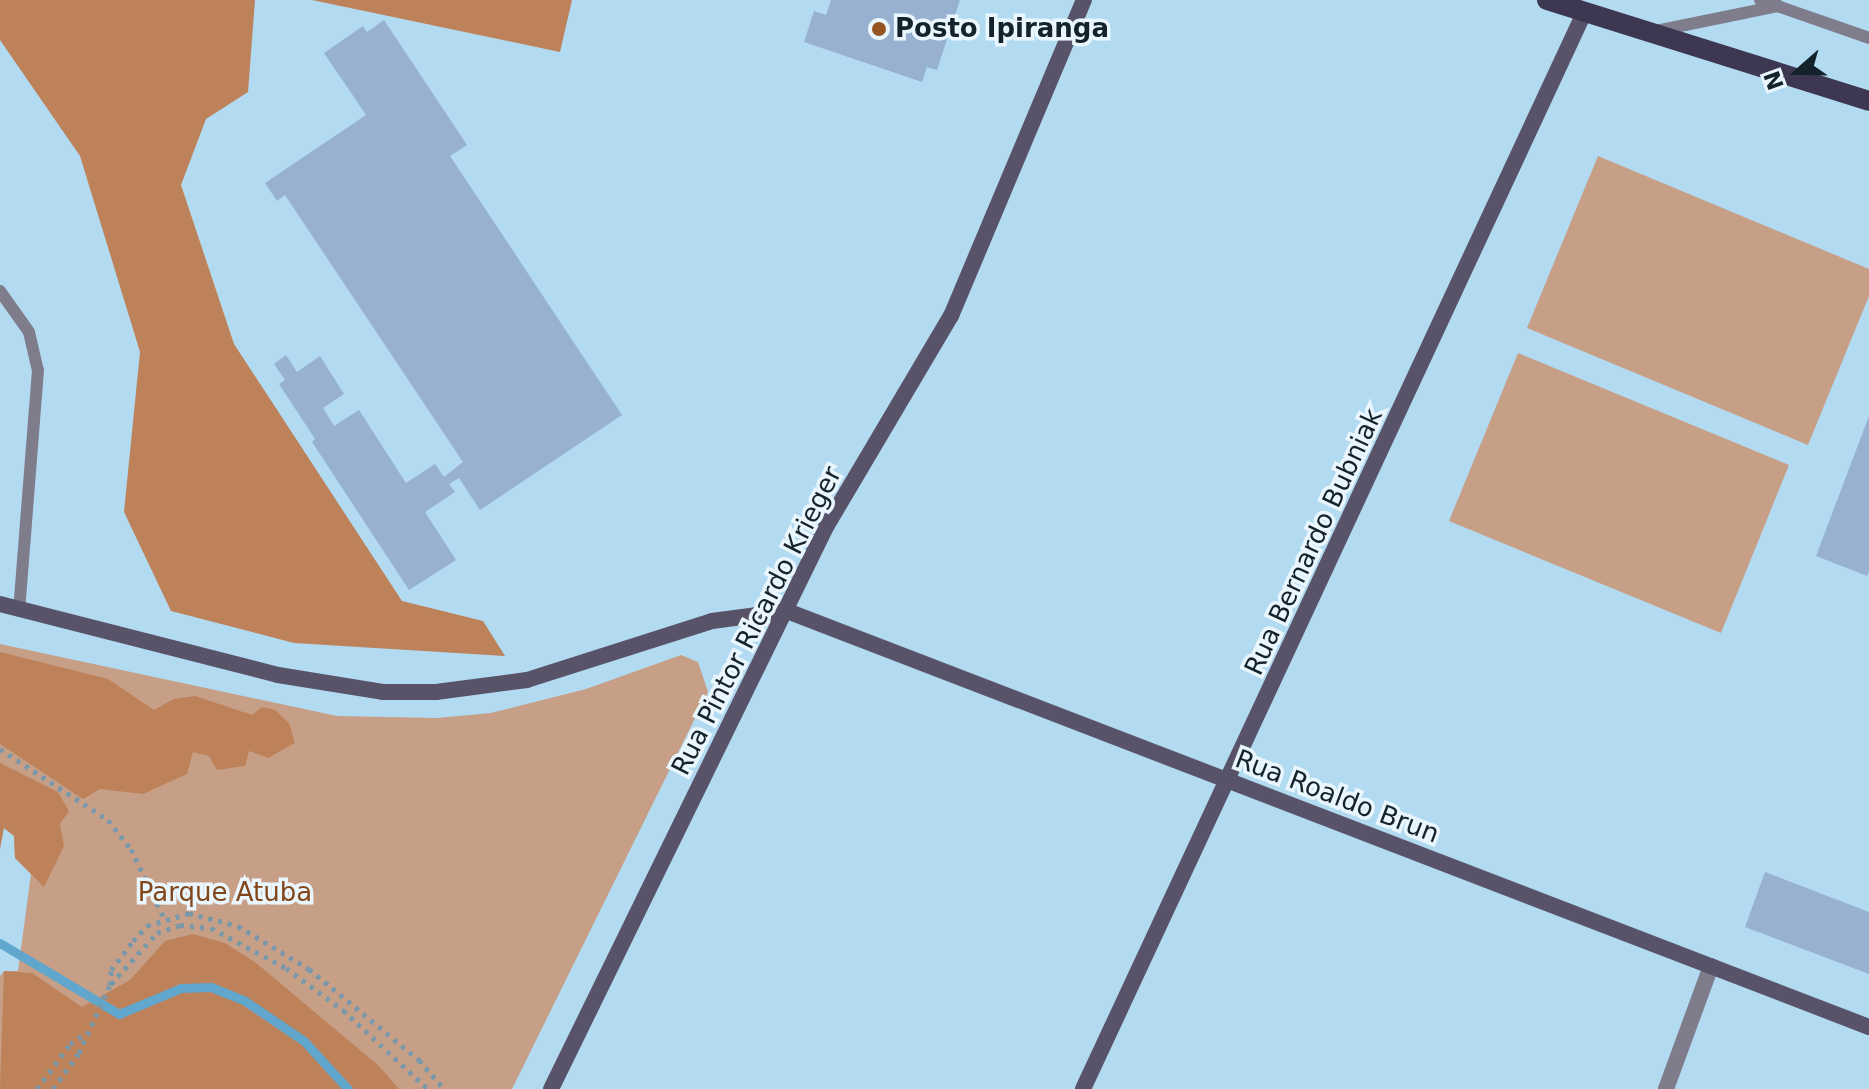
<!DOCTYPE html>
<style>
body{margin:0}
#map{position:relative;width:1869px;height:1089px;overflow:hidden;background:#b2daf1;font-family:"DejaVu Sans",sans-serif}
div>[style]{position:absolute}
[style*='--x']{left:calc(var(--x)*1px);top:calc(var(--y)*1px);width:calc(var(--w)*1px);rotate:calc(var(--a)*1deg)}
.green>*{inset:0;background:#c79f86}
.forest>*{inset:0;background:#bd825a}
.stream>*{height:9px;margin:-4.5px;padding:0 4.5px;transform-origin:4.5px;border-radius:4.5px;background:#60a6cd}
.building>*{inset:0;background:#98b1d0}
.path>*{height:5px;margin-top:-2.5px;transform-origin:0;background:repeating-linear-gradient(90deg,#7998aa 0 4px,transparent 0 10px)}
.lane>*{height:12px;margin:-6px;padding:0 6px;transform-origin:6px;border-radius:6px;background:#7f7c8c}
.street>*{height:16px;margin:-8px;padding:0 8px;transform-origin:8px;border-radius:8px;background:#7f7c8c}
.secondary>*{height:16px;margin:-8px;padding:0 8px;transform-origin:8px;border-radius:8px;background:#585369}
.primary>*{height:20px;margin:-10px;padding:0 10px;transform-origin:10px;border-radius:10px;background:#3d3751}
.dots>*{width:22px;height:22px;translate:-50% -50%;box-sizing:border-box;border:4px solid #eaf6fd;border-radius:50%}
span{translate:-50% -50%;white-space:nowrap;text-align:center;line-height:1.15;-webkit-text-stroke:7px #eaf6fd;paint-order:stroke}
.poi-label{font-size:26px;color:#13222b;font-weight:700}
.left{translate:0 -50%;text-align:left}
.street-label{font-size:26px;color:#13222b}
.park-label{font-size:26px;color:#81471b}
.north{position:absolute;left:1757px;top:32px;width:80px;height:80px;-webkit-text-stroke:6px #eaf6fd;paint-order:stroke;rotate:250deg;font-size:22px;font-weight:700;line-height:32px;text-align:center;color:#13222b}
.north::after{content:'';display:block;margin:auto;width:28px;height:36px;background:#13222b;clip-path:polygon(50% 0,100% 100%,50% 72%,0 100%)}
</style>
<div id="map">
<div class="green">
<i style="clip-path:polygon(1598px 156px,1869px 269px,1869px 296px,1808px 445px,1527px 328px)"></i>
<i style="clip-path:polygon(1518px 353px,1789px 465px,1721px 633px,1449px 521px)"></i>
<i style="clip-path:polygon(0 644px,337px 716px,437px 718px,491px 713px,586px 689px,681px 655px,698px 662px,708px 692px,512px 1089px,0 1089px,0 976px,4px 971px,18px 971px,31px 874px,15px 858px,14px 836px,0 825px)"></i>
</div>
<div class="forest">
<i style="clip-path:polygon(0 0,255px 0,248px 92px,206px 119px,181px 185px,234px 344px,402px 601px,483px 621px,505px 656px,294px 643px,171px 611px,124px 512px,140px 352px,80px 156px,0 40px)"></i>
<i style="clip-path:polygon(312px 0,572px 0,560px 52px)"></i>
<i style="clip-path:polygon(0 652px,108px 679px,154px 710px,174px 699px,195px 696px,252px 715px,262px 707px,275px 710px,289px 723px,295px 743px,268px 758px,249px 751px,245px 766px,217px 770px,209px 756px,193px 752px,187px 774px,143px 794px,100px 789px,83px 799px,0 744px)"></i>
<i style="clip-path:polygon(0 763px,58px 792px,69px 811px,60px 824px,64px 846px,44px 887px,15px 858px,14px 836px,4px 828px,0 849px)"></i>
<i style="clip-path:polygon(193px 934px,225px 943px,255px 962px,379px 1066px,399px 1089px,0 1089px,4px 971px,32px 973px,82px 1007px,130px 980px,165px 941px)"></i>
</div>
<div class="stream">
<i style="--x:0;--y:943;--w:139;--a:30.8"></i>
<i style="--x:119;--y:1014;--w:67;--a:-22.8"></i>
<i style="--x:181;--y:988;--w:30;--a:-2"></i>
<i style="--x:211;--y:987;--w:37;--a:22"></i>
<i style="--x:245;--y:1001;--w:71;--a:34.1"></i>
<i style="--x:304;--y:1041;--w:65;--a:47.5"></i>
</div>
<div class="building">
<i style="clip-path:polygon(831px 0,960px 0,937px 70px,927px 67px,922px 82px,804px 42px,814px 11px,826px 15px)"></i>
<i style="clip-path:polygon(384px 20px,467px 145px,450px 156px,622px 415px,480px 510px,459px 478px,449px 484px,455px 492px,425px 512px,456px 560px,409px 590px,312px 442px,315px 439px,279px 384px,285px 380px,274px 364px,286px 355px,297px 372px,320px 356px,344px 394px,323px 408px,334px 426px,359px 410px,406px 483px,435px 464px,444px 477px,463px 462px,285px 195px,277px 201px,265px 183px,366px 115px,324px 53px,363px 26px,367px 32px)"></i>
<i style="clip-path:polygon(1869px 416px,1869px 571px,1867px 576px,1816px 556px)"></i>
<i style="clip-path:polygon(1765px 872px,1869px 912px,1869px 974px,1745px 927px)"></i>
</div>
<div class="path">
<i style="--x:0;--y:749;--w:129;--a:33.3"></i>
<i style="--x:108;--y:820;--w:37;--a:52"></i>
<i style="--x:131;--y:849;--w:76;--a:64.4"></i>
<i style="--x:111;--y:984;--w:69;--a:-48"></i>
<i style="--x:157;--y:933;--w:24;--a:-19"></i>
<i style="--x:180;--y:925;--w:31;--a:6"></i>
<i style="--x:211;--y:928;--w:85;--a:28.1"></i>
<i style="--x:286;--y:968;--w:71;--a:36.4"></i>
<i style="--x:343;--y:1010;--w:116;--a:42.9"></i>
<i style="--x:37;--y:1089;--w:56;--a:-53.7"></i>
<i style="--x:70;--y:1044;--w:14;--a:-34"></i>
<i style="--x:53;--y:1089;--w:44;--a:-54.2"></i>
<i style="--x:79;--y:1053;--w:75;--a:-65.5"></i>
<i style="--x:110;--y:985;--w:15;--a:-86"></i>
<i style="--x:111;--y:970;--w:36;--a:-53"></i>
<i style="--x:133;--y:941;--w:21;--a:-47"></i>
<i style="--x:147;--y:926;--w:44;--a:-17.2"></i>
<i style="--x:189;--y:913;--w:51;--a:14.9"></i>
<i style="--x:238;--y:926;--w:83;--a:31.2"></i>
<i style="--x:309;--y:969;--w:143;--a:39.6"></i>
<i style="--x:419;--y:1060;--w:38;--a:49"></i>
</div>
<div class="lane">
<i style="--x:1760;--y:0;--w:115;--a:19.2"></i>
<i style="--x:1656;--y:31;--w:125;--a:-11.6"></i>
<i style="--x:0;--y:291;--w:50;--a:54.7"></i>
<i style="--x:29;--y:332;--w:39;--a:77"></i>
<i style="--x:38;--y:370;--w:241;--a:94.5"></i>
</div>
<div class="street">
<i style="--x:1666;--y:1089;--w:131;--a:-69.9"></i>
</div>
<div class="secondary">
<i style="--x:0;--y:604;--w:287;--a:14.3"></i>
<i style="--x:278;--y:675;--w:106;--a:9.2"></i>
<i style="--x:383;--y:692;--w:53;--a:0"></i>
<i style="--x:436;--y:692;--w:92;--a:-7.5"></i>
<i style="--x:527;--y:680;--w:194;--a:-17.7"></i>
<i style="--x:712;--y:621;--w:76;--a:-7.6"></i>
<i style="--x:787;--y:611;--w:1159;--a:21.03"></i>
<i style="--x:551;--y:1089;--w:626;--a:-63.93"></i>
<i style="--x:826;--y:527;--w:245;--a:-59.4"></i>
<i style="--x:951;--y:316;--w:343;--a:-67.2"></i>
<i style="--x:1083;--y:1089;--w:1187;--a:-65.03"></i>
</div>
<div class="primary">
<i style="--x:1547;--y:0;--w:337;--a:17.4"></i>
</div>
<div class="dots">
<i style="left:879px;top:29px;background:#965422"></i>
</div>
<div class="poi-label">
<span class="left" style="left:895px;top:29px">Posto Ipiranga</span>
</div>
<div class="street-label">
<span style="left:1314px;top:542px;rotate:-65deg">Rua Bernardo Bubniak</span>
<span style="left:757px;top:621px;rotate:-63deg">Rua Pintor Ricardo Krieger</span>
<span style="left:1337px;top:797px;rotate:21deg">Rua Roaldo Brun</span>
</div>
<div class="park-label">
<span style="left:225px;top:893px">Parque Atuba</span>
</div>
<div class="north">N</div>
</div>
